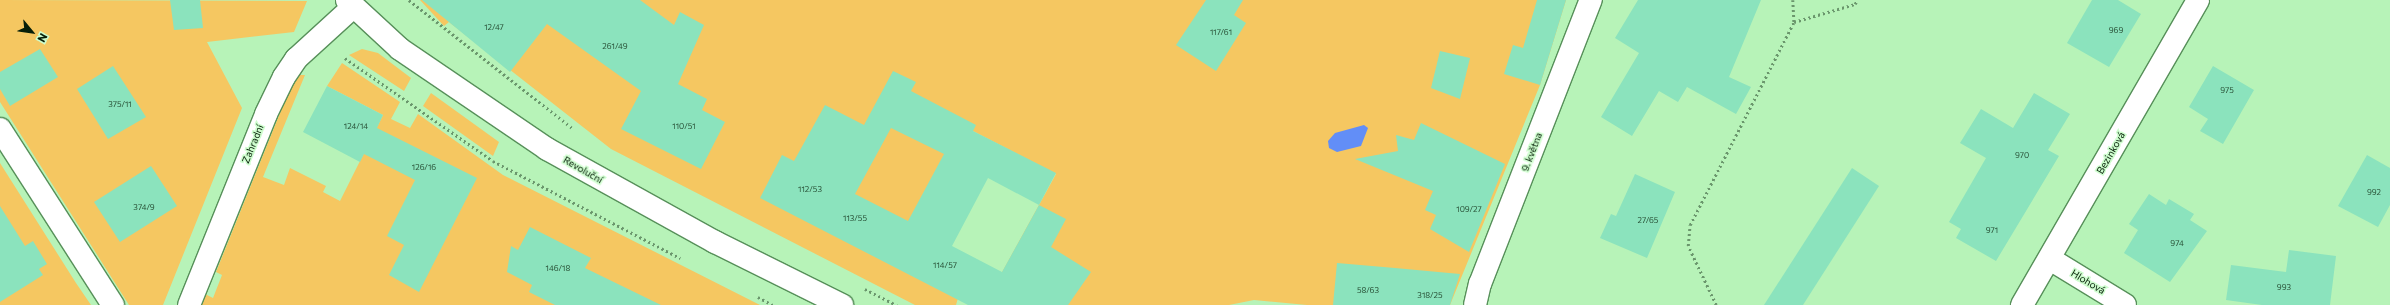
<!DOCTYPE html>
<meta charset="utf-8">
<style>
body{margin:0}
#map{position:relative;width:2390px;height:305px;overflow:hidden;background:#b7f3b8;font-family:Commissioner,sans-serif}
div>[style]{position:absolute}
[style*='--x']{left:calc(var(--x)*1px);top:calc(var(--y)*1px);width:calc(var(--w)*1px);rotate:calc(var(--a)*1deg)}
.green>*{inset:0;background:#f5c761}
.water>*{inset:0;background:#628ef7}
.building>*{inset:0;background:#8be3bd}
.path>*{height:2.5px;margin-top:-1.25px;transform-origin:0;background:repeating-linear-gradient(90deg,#6a966c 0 2px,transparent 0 5px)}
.roads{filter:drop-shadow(1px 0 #57905a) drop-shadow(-1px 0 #57905a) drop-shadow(0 1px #57905a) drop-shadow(0 -1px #57905a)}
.street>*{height:22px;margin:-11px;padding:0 11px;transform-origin:11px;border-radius:11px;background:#fff}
.secondary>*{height:22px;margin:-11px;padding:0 11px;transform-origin:11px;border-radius:11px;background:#fff}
span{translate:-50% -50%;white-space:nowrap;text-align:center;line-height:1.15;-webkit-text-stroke:3px #cdfdcd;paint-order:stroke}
.number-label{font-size:8px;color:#285036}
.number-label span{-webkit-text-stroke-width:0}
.street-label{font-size:10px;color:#071f09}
.north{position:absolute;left:12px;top:12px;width:40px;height:40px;-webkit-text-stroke:3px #cdfdcd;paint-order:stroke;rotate:119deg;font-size:11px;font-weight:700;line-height:16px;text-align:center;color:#071f09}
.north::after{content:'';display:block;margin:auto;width:14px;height:18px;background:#071f09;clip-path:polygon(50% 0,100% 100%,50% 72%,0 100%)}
</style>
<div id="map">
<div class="green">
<i style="clip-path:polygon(0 0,307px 1px,294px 32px,207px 42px,242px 108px,163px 305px,129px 305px,0 102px)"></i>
<i style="clip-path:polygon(420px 0,1566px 0,1540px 85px,1450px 305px,1307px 305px,1254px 300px,1229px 305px,984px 305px,1056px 174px,973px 131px,923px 222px,958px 298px,956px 305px,915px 305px,611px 149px,449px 22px,444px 26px)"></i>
<i style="clip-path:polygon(362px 49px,378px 53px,411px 78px,404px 91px,349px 55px)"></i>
<i style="clip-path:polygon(342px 63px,400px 102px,391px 119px,410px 128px,418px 114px,503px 175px,760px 305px,200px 305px,205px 294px,213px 298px,222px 275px,216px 272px,294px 78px,300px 75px,305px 75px,263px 177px,284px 185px,290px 168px,326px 186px,323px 192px,340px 201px,383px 115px,327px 86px)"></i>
<i style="clip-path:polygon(431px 93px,499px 142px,493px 156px,423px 106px)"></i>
<i style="clip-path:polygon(0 163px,76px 283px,91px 305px,0 305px)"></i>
</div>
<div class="water">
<i style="clip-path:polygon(1364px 125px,1368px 128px,1361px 146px,1337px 152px,1329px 148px,1328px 141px,1335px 133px)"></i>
</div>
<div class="building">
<i style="clip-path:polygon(170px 0,200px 0,203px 28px,174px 30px)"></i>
<i style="clip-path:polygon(422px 0,640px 0,674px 25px,680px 12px,704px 25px,678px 84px,707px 99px,702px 110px,725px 122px,701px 169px,621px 129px,641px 91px,547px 24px,510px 72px)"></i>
<i style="clip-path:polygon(1206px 0,1243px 0,1234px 15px,1246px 23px,1216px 71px,1176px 45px)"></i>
<i style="clip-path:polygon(1537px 0,1566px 0,1540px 85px,1504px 74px,1513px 45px,1523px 48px)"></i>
<i style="clip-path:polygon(1638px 0,1761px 0,1729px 77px,1751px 87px,1736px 114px,1687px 87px,1678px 102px,1659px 91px,1632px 136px,1601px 117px,1639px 53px,1615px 38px)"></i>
<i style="clip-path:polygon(2092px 0,2118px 0,2141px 14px,2109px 67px,2067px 43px)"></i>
<i style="clip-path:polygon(40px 49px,58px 77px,10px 106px,0 89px,0 72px)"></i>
<i style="clip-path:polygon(1440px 51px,1470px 58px,1460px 99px,1431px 88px)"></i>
<i style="clip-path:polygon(113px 66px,146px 117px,108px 139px,77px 89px)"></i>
<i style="clip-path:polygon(2213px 66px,2254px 90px,2223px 144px,2200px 131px,2208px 119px,2189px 107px)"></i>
<i style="clip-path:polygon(evenodd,893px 71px,916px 82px,911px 91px,976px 125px,973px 131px,1056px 173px,1039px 205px,1066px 219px,1051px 247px,1091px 272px,1068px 305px,968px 305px,760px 198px,782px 155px,794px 161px,825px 105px,864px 125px,893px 71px,891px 128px,944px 154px,908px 221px,855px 194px,891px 128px,893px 71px,988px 178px,1039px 205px,1002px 272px,952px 246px,988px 178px)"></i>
<i style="clip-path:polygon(327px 86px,383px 115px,377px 128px,477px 178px,419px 292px,389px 275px,404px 245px,387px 236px,415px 180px,364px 154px,360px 162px,303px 132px)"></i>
<i style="clip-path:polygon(2034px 93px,2070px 114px,2048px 150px,2059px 156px,1996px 261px,1956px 238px,1961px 229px,1949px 222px,1986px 158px,1960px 143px,1981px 109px,2013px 128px)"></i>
<i style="clip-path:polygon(1421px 123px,1505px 164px,1469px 252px,1430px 229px,1436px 215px,1425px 210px,1433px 191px,1355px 159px,1398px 151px,1396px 135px,1414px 140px)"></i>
<i style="clip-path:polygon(2367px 155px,2390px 168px,2390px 205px,2378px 227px,2338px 206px)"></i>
<i style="clip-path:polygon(151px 166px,177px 206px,120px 242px,94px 202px)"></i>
<i style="clip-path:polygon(1852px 168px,1879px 186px,1803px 305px,1764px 305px)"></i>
<i style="clip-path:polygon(1635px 174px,1675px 192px,1647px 258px,1600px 238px,1611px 214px,1616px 216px)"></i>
<i style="clip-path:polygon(2149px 194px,2166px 205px,2169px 199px,2194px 214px,2190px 220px,2207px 231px,2170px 282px,2124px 253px,2138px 230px,2129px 224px)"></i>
<i style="clip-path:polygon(0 206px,25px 246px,33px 241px,47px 264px,39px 269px,43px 275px,0 302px)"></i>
<i style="clip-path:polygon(530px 227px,591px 258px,585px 268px,661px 305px,555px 305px,529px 292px,532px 285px,507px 272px,511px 246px,518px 250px)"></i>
<i style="clip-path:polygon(2289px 250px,2336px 256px,2330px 305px,2262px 305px,2226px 300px,2231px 265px,2286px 272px)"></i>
<i style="clip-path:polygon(1337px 263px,1395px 268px,1460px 274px,1450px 305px,1333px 305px)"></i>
</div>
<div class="path">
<i style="--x:409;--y:0;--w:207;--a:38.1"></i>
<i style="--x:1793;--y:0;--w:22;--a:87"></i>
<i style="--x:345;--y:58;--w:180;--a:34.8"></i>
<i style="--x:493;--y:161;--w:211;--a:27.4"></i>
<i style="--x:865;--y:289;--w:36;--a:27"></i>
<i style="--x:758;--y:297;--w:17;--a:28"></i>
<i style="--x:1716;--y:305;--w:65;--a:-115.4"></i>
<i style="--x:1688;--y:246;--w:21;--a:-85"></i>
<i style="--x:1690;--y:225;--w:228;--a:-62.9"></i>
<i style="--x:1794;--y:22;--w:64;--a:-16.4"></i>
<i style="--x:1855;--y:4;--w:4;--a:-63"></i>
</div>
<div class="roads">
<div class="street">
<i style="--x:0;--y:129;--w:209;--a:57.3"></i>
<i style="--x:2050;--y:259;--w:88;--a:31.5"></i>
<i style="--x:189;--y:305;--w:206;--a:-68"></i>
<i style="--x:266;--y:114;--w:41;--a:-64.1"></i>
<i style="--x:284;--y:77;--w:22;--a:-56"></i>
<i style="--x:296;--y:59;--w:77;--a:-42.4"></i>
<i style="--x:1475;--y:305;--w:22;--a:-77"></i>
<i style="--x:1480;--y:284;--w:305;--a:-68.7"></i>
<i style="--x:2022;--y:305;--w:352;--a:-60"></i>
</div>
<div class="secondary">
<i style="--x:347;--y:0;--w:72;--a:42.8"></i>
<i style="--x:400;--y:49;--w:178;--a:34.2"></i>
<i style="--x:547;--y:149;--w:192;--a:29"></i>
<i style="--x:715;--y:242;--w:142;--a:26.4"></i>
</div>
</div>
<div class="number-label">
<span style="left:494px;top:28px">12/47</span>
<span style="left:2116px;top:31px">969</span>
<span style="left:1221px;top:33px">117/61</span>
<span style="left:615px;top:47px">261/49</span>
<span style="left:2227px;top:91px">975</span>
<span style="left:120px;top:105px">375/11</span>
<span style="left:356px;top:127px">124/14</span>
<span style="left:684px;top:127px">110/51</span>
<span style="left:2022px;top:156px">970</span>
<span style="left:424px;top:168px">126/16</span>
<span style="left:810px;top:190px">112/53</span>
<span style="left:2374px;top:193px">992</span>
<span style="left:144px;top:208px">374/9</span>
<span style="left:1469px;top:210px">109/27</span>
<span style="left:855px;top:219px">113/55</span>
<span style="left:1648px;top:221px">27/65</span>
<span style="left:1992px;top:231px">971</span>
<span style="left:2177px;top:244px">974</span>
<span style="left:945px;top:266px">114/57</span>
<span style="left:558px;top:269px">146/18</span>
<span style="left:2284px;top:288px">993</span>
<span style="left:1368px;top:291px">58/63</span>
<span style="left:1430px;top:296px">318/25</span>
</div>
<div class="street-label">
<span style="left:253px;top:144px;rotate:-68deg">Zahradní</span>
<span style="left:1532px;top:152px;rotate:-69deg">9. května</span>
<span style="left:2111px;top:153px;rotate:-60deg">Bezinková</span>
<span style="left:583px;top:170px;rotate:30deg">Revoluční</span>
<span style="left:2088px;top:282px;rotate:31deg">Hlohová</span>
</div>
<div class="north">N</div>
</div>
